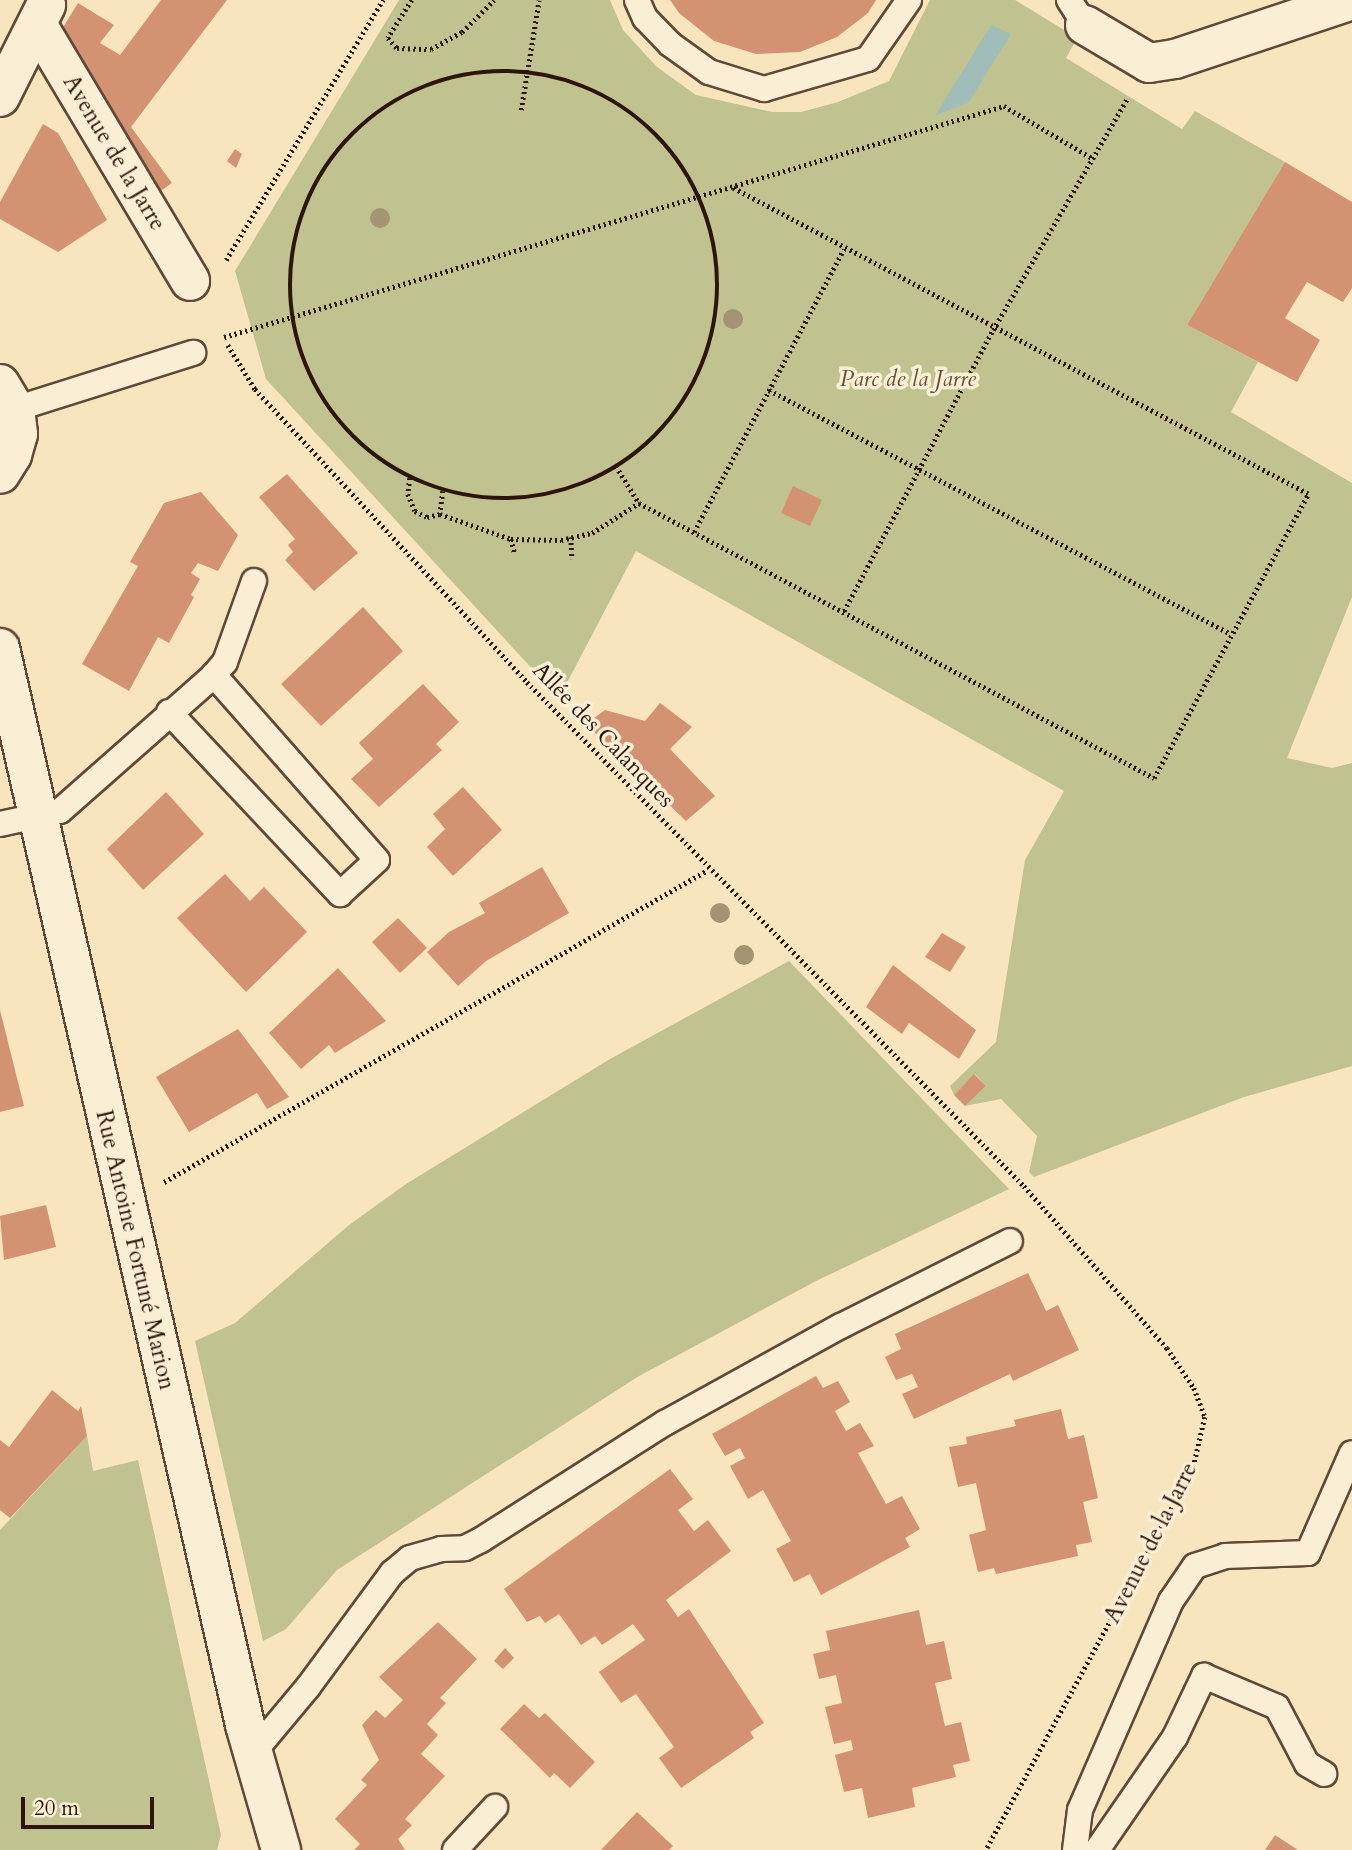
<!DOCTYPE html>
<meta charset="utf-8">
<style>
body{margin:0}
#map{position:relative;width:1352px;height:1850px;overflow:hidden;background:#f8e5bd;font-family:Cardo,serif}
div>[style]{position:absolute}
[style*='--x']{left:calc(var(--x)*1px);top:calc(var(--y)*1px);width:calc(var(--w)*1px);rotate:calc(var(--a)*1deg)}
.green>*{inset:0;background:#c0c38f}
.water>*{inset:0;background:#a0bdb9}
.building>*{inset:0;background:#d39373}
.path>*{height:4.5px;margin-top:-2.25px;transform-origin:0;background:repeating-linear-gradient(90deg,#2e150b 0 2px,transparent 0 5.5px)}
.path>.ring{margin:-2.25px;padding:0;box-sizing:content-box;background:none;border:4.5px solid #2e150b;border-radius:50%}
.roads{filter:drop-shadow(2px 0 #604938) drop-shadow(-2px 0 #604938) drop-shadow(0 2px #604938) drop-shadow(0 -2px #604938)}
.lane>*{height:24px;margin:-12px;padding:0 12px;transform-origin:12px;border-radius:12px;background:#faeed4}
.street>*{height:38px;margin:-19px;padding:0 19px;transform-origin:19px;border-radius:19px;background:#faeed4}
.trees>*{width:20px;height:20px;margin:-10px;border-radius:50%;background:#a59474}
span{translate:-50% -50%;white-space:nowrap;text-align:center;line-height:1.15;-webkit-text-stroke:7px #faeed4;paint-order:stroke}
.street-label{font-size:23px;color:#2e150b}
.park-label{font-size:23px;color:#615239;font-style:italic}
.scale{position:absolute;left:21px;top:1797px;width:133px;height:32px;box-sizing:border-box;border:4px solid #2e150b;border-top:0;padding-left:9px;font-size:21px;line-height:24px;white-space:nowrap;color:#2e150b;-webkit-text-stroke:5px #faeed4;paint-order:stroke}
</style>
<div id="map">
<div class="green">
<i style="clip-path:polygon(399px 0,610px 0,623px 30px,657px 67px,696px 95px,772px 112px,801px 112px,838px 102px,889px 81px,930px 0,1015px 0,1077px 38px,1066px 58px,1182px 129px,1195px 111px,1285px 162px,1187px 325px,1258px 362px,1231px 412px,1352px 483px,1352px 597px,1287px 758px,1332px 768px,1352px 763px,1352px 1066px,1244px 1097px,1034px 1177px,1029px 1172px,1037px 1136px,1001px 1099px,965px 1106px,986px 1086px,975px 1074px,954px 1095px,950px 1086px,996px 1042px,1025px 860px,1064px 791px,636px 551px,559px 698px,266px 379px,235px 271px)"></i>
<i style="clip-path:polygon(789px 961px,1009px 1189px,816px 1281px,639px 1376px,337px 1570px,286px 1629px,263px 1641px,195px 1341px,235px 1323px,349px 1225px,406px 1184px,610px 1059px)"></i>
<i style="clip-path:polygon(87px 1436px,93px 1471px,138px 1460px,221px 1835px,217px 1850px,0 1850px,0 1530px)"></i>
</div>
<div class="water">
<i style="clip-path:polygon(991px 25px,1011px 34px,969px 102px,935px 116px)"></i>
</div>
<div class="building">
<i style="clip-path:polygon(161px 0,227px 0,131px 127px,172px 183px,152px 197px,59px 34px,78px 3px,114px 25px,100px 43px,120px 55px)"></i>
<i style="clip-path:polygon(670px 0,876px 0,868px 13px,837px 37px,800px 52px,756px 54px,714px 41px,679px 13px)"></i>
<i style="clip-path:polygon(43px 124px,58px 133px,107px 220px,58px 252px,0 219px,0 202px)"></i>
<i style="clip-path:polygon(235px 149px,242px 154px,236px 168px,227px 161px)"></i>
<i style="clip-path:polygon(1285px 162px,1352px 202px,1352px 288px,1343px 302px,1307px 282px,1285px 318px,1320px 340px,1297px 382px,1187px 325px)"></i>
<i style="clip-path:polygon(287px 474px,358px 553px,314px 591px,285px 560px,293px 552px,288px 545px,295px 539px,259px 497px)"></i>
<i style="clip-path:polygon(793px 486px,822px 500px,810px 526px,781px 513px)"></i>
<i style="clip-path:polygon(201px 492px,238px 535px,218px 571px,198px 563px,191px 573px,200px 579px,191px 595px,194px 597px,169px 643px,158px 637px,129px 691px,82px 664px,138px 566px,130px 562px,164px 503px)"></i>
<i style="clip-path:polygon(363px 607px,403px 651px,321px 726px,281px 684px)"></i>
<i style="clip-path:polygon(423px 684px,459px 722px,436px 744px,442px 750px,379px 807px,351px 779px,373px 759px,359px 743px)"></i>
<i style="clip-path:polygon(660px 703px,692px 727px,670px 749px,715px 796px,686px 821px,586px 724px,605px 710px,645px 721px)"></i>
<i style="clip-path:polygon(463px 787px,502px 830px,453px 876px,427px 847px,445px 829px,433px 814px)"></i>
<i style="clip-path:polygon(166px 792px,204px 834px,143px 890px,107px 849px)"></i>
<i style="clip-path:polygon(542px 867px,569px 913px,486px 961px,458px 986px,427px 952px,449px 932px,485px 913px,479px 903px)"></i>
<i style="clip-path:polygon(225px 874px,250px 901px,264px 887px,307px 932px,246px 992px,177px 918px)"></i>
<i style="clip-path:polygon(398px 918px,427px 948px,400px 973px,372px 942px)"></i>
<i style="clip-path:polygon(942px 933px,966px 947px,950px 972px,925px 957px)"></i>
<i style="clip-path:polygon(893px 965px,976px 1030px,959px 1059px,909px 1023px,902px 1034px,866px 1007px)"></i>
<i style="clip-path:polygon(338px 968px,386px 1021px,335px 1053px,329px 1045px,301px 1069px,269px 1033px)"></i>
<i style="clip-path:polygon(0 1010px,24px 1106px,0 1112px)"></i>
<i style="clip-path:polygon(238px 1029px,289px 1097px,267px 1109px,257px 1093px,189px 1132px,156px 1077px)"></i>
<i style="clip-path:polygon(974px 1074px,986px 1086px,965px 1106px,954px 1095px)"></i>
<i style="clip-path:polygon(46px 1205px,56px 1247px,4px 1260px,0 1216px)"></i>
<i style="clip-path:polygon(1028px 1273px,1046px 1311px,1058px 1305px,1079px 1350px,1013px 1381px,1010px 1374px,914px 1419px,902px 1394px,918px 1387px,912px 1374px,896px 1380px,885px 1357px,901px 1349px,895px 1334px)"></i>
<i style="clip-path:polygon(816px 1376px,823px 1388px,838px 1381px,850px 1402px,835px 1411px,846px 1431px,860px 1423px,874px 1446px,858px 1453px,886px 1504px,902px 1496px,920px 1529px,905px 1538px,910px 1547px,821px 1595px,810px 1574px,794px 1582px,776px 1549px,791px 1541px,763px 1490px,748px 1499px,730px 1466px,745px 1458px,740px 1448px,725px 1456px,712px 1434px)"></i>
<i style="clip-path:polygon(52px 1390px,78px 1411px,81px 1406px,87px 1436px,10px 1518px,0 1510px,0 1440px,9px 1447px)"></i>
<i style="clip-path:polygon(1061px 1409px,1068px 1439px,1084px 1435px,1098px 1498px,1083px 1502px,1092px 1542px,1076px 1545px,1078px 1556px,996px 1574px,994px 1568px,978px 1572px,969px 1535px,986px 1530px,976px 1483px,958px 1487px,949px 1447px,967px 1444px,966px 1437px,1016px 1426px,1014px 1420px)"></i>
<i style="clip-path:polygon(670px 1469px,693px 1499px,678px 1510px,694px 1531px,708px 1520px,731px 1551px,666px 1600px,678px 1617px,689px 1609px,764px 1723px,750px 1732px,754px 1738px,681px 1788px,659px 1758px,674px 1747px,636px 1694px,621px 1703px,599px 1672px,645px 1640px,633px 1624px,602px 1645px,595px 1636px,581px 1645px,559px 1614px,545px 1623px,540px 1616px,527px 1622px,504px 1589px)"></i>
<i style="clip-path:polygon(919px 1610px,926px 1645px,944px 1641px,952px 1679px,935px 1683px,945px 1726px,961px 1722px,970px 1761px,953px 1765px,956px 1777px,912px 1788px,915px 1807px,868px 1818px,862px 1788px,844px 1792px,835px 1755px,853px 1750px,851px 1740px,834px 1744px,825px 1707px,842px 1703px,836px 1675px,819px 1679px,813px 1654px,830px 1650px,826px 1631px)"></i>
<i style="clip-path:polygon(438px 1622px,477px 1659px,440px 1698px,446px 1703px,427px 1724px,438px 1735px,421px 1754px,445px 1776px,405px 1819px,412px 1825px,398px 1839px,405px 1850px,354px 1850px,360px 1844px,335px 1819px,367px 1785px,361px 1780px,379px 1760px,362px 1725px,376px 1710px,385px 1718px,403px 1700px,379px 1677px)"></i>
<i style="clip-path:polygon(505px 1648px,514px 1658px,503px 1669px,494px 1661px)"></i>
<i style="clip-path:polygon(524px 1704px,539px 1718px,545px 1713px,595px 1762px,570px 1788px,554px 1773px,550px 1778px,500px 1729px)"></i>
<i style="clip-path:polygon(637px 1812px,673px 1846px,669px 1850px,601px 1850px)"></i>
<i style="clip-path:polygon(1275px 1835px,1298px 1850px,1265px 1850px)"></i>
</div>
<div class="path">
<i style="--x:412;--y:0;--w:45;--a:122.3"></i>
<i style="--x:388;--y:38;--w:13;--a:48"></i>
<i style="--x:397;--y:48;--w:34;--a:2"></i>
<i style="--x:431;--y:49;--w:35;--a:-29"></i>
<i style="--x:462;--y:32;--w:45;--a:-45"></i>
<i class="ring" style="left:290px;top:71px;width:423.5px;height:423.5px"></i>
<i style="--x:521;--y:110;--w:111;--a:-80.7"></i>
<i style="--x:226;--y:260;--w:304;--a:-58.9"></i>
<i style="--x:224;--y:337;--w:813;--a:-16.5"></i>
<i style="--x:1004;--y:106;--w:102;--a:30.6"></i>
<i style="--x:228;--y:345;--w:52;--a:58.5"></i>
<i style="--x:255;--y:389;--w:400;--a:47.1"></i>
<i style="--x:527;--y:682;--w:708;--a:45.4"></i>
<i style="--x:1024;--y:1186;--w:216;--a:48.6"></i>
<i style="--x:1167;--y:1348;--w:48;--a:56"></i>
<i style="--x:1194;--y:1388;--w:31;--a:69"></i>
<i style="--x:1205;--y:1417;--w:53;--a:103"></i>
<i style="--x:1193;--y:1469;--w:434;--a:118.5"></i>
<i style="--x:769;--y:390;--w:522;--a:27.84"></i>
<i style="--x:616;--y:466;--w:44;--a:58.1"></i>
<i style="--x:639;--y:503;--w:584;--a:28.1"></i>
<i style="--x:1154;--y:778;--w:323;--a:-61.5"></i>
<i style="--x:1308;--y:494;--w:654;--a:-151.98"></i>
<i style="--x:410;--y:478;--w:16;--a:97"></i>
<i style="--x:408;--y:494;--w:18;--a:68"></i>
<i style="--x:415;--y:511;--w:13;--a:27"></i>
<i style="--x:427;--y:517;--w:13;--a:-13"></i>
<i style="--x:443;--y:491;--w:23;--a:97"></i>
<i style="--x:440;--y:514;--w:75;--a:19.4"></i>
<i style="--x:511;--y:539;--w:50;--a:1.1"></i>
<i style="--x:561;--y:540;--w:32;--a:-13"></i>
<i style="--x:592;--y:533;--w:56;--a:-32.6"></i>
<i style="--x:694;--y:532;--w:320;--a:-62.1"></i>
<i style="--x:571;--y:537;--w:22;--a:87"></i>
<i style="--x:511;--y:539;--w:16;--a:75"></i>
<i style="--x:844;--y:611;--w:318;--a:-62.1"></i>
<i style="--x:993;--y:330;--w:269;--a:-59.9"></i>
<i style="--x:164;--y:1182;--w:627;--a:-29.84"></i>
</div>
<div class="roads">
<div class="lane">
<i style="--x:637;--y:0;--w:20;--a:66"></i>
<i style="--x:645;--y:18;--w:36;--a:46"></i>
<i style="--x:670;--y:44;--w:48;--a:35.7"></i>
<i style="--x:709;--y:72;--w:58;--a:17.2"></i>
<i style="--x:764;--y:89;--w:108;--a:-16.1"></i>
<i style="--x:868;--y:59;--w:72;--a:-55.2"></i>
<i style="--x:1069;--y:0;--w:30;--a:57"></i>
<i style="--x:15;--y:409;--w:187;--a:-17.5"></i>
<i style="--x:169;--y:712;--w:250;--a:46.8"></i>
<i style="--x:340;--y:894;--w:50;--a:-42.6"></i>
<i style="--x:377;--y:860;--w:247;--a:-131.4"></i>
<i style="--x:0;--y:824;--w:61;--a:-12.2"></i>
<i style="--x:60;--y:811;--w:205;--a:-41.4"></i>
<i style="--x:214;--y:675;--w:17;--a:-50"></i>
<i style="--x:225;--y:662;--w:86;--a:-70.3"></i>
<i style="--x:252;--y:1754;--w:87;--a:-50.1"></i>
<i style="--x:308;--y:1687;--w:142;--a:-53.6"></i>
<i style="--x:392;--y:1573;--w:23;--a:-40"></i>
<i style="--x:410;--y:1558;--w:32;--a:-16"></i>
<i style="--x:441;--y:1549;--w:24;--a:-2"></i>
<i style="--x:465;--y:1548;--w:18;--a:-27"></i>
<i style="--x:481;--y:1540;--w:218;--a:-32.5"></i>
<i style="--x:665;--y:1423;--w:201;--a:-28.9"></i>
<i style="--x:841;--y:1326;--w:189;--a:-26.7"></i>
<i style="--x:455;--y:1850;--w:59;--a:-47.1"></i>
<i style="--x:1075;--y:1850;--w:40;--a:-82.9"></i>
<i style="--x:1080;--y:1810;--w:228;--a:-66.5"></i>
<i style="--x:1171;--y:1601;--w:42;--a:-55.6"></i>
<i style="--x:1195;--y:1566;--w:32;--a:-18"></i>
<i style="--x:1225;--y:1556;--w:83;--a:-2.1"></i>
<i style="--x:1308;--y:1553;--w:109;--a:-66.3"></i>
<i style="--x:1097;--y:1850;--w:137;--a:-55.4"></i>
<i style="--x:1175;--y:1737;--w:68;--a:-64.6"></i>
<i style="--x:1204;--y:1676;--w:79;--a:23"></i>
<i style="--x:1277;--y:1707;--w:64;--a:62.2"></i>
<i style="--x:1307;--y:1764;--w:20;--a:30"></i>
</div>
<div class="street">
<i style="--x:37;--y:24;--w:299;--a:59.2"></i>
<i style="--x:1085;--y:25;--w:74;--a:30.7"></i>
<i style="--x:1149;--y:63;--w:26;--a:-9"></i>
<i style="--x:1175;--y:59;--w:187;--a:-18.4"></i>
<i style="--x:0;--y:97;--w:103;--a:-63.4"></i>
<i style="--x:0;--y:384;--w:29;--a:59"></i>
<i style="--x:15;--y:409;--w:25;--a:83"></i>
<i style="--x:18;--y:434;--w:22;--a:106"></i>
<i style="--x:12;--y:455;--w:22;--a:122"></i>
<i style="--x:0;--y:648;--w:1105;--a:77.18"></i>
<i style="--x:245;--y:1725;--w:130;--a:73.9"></i>
</div>
</div>
<div class="trees">
<i style="left:380px;top:218px"></i>
<i style="left:733px;top:319px"></i>
<i style="left:720px;top:913px"></i>
<i style="left:744px;top:955px"></i>
</div>
<div class="street-label">
<span style="left:114px;top:153px;rotate:59deg">Avenue de la Jarre</span>
<span style="left:603px;top:735px;rotate:46deg">Allée des Calanques</span>
<span style="left:135px;top:1250px;rotate:77deg">Rue Antoine Fortuné Marion</span>
<span style="left:1151px;top:1543px;rotate:-63deg">Avenue de la Jarre</span>
</div>
<div class="park-label">
<span style="left:908px;top:379px">Parc de la Jarre</span>
</div>
<div class="scale">20 m</div>
</div>
